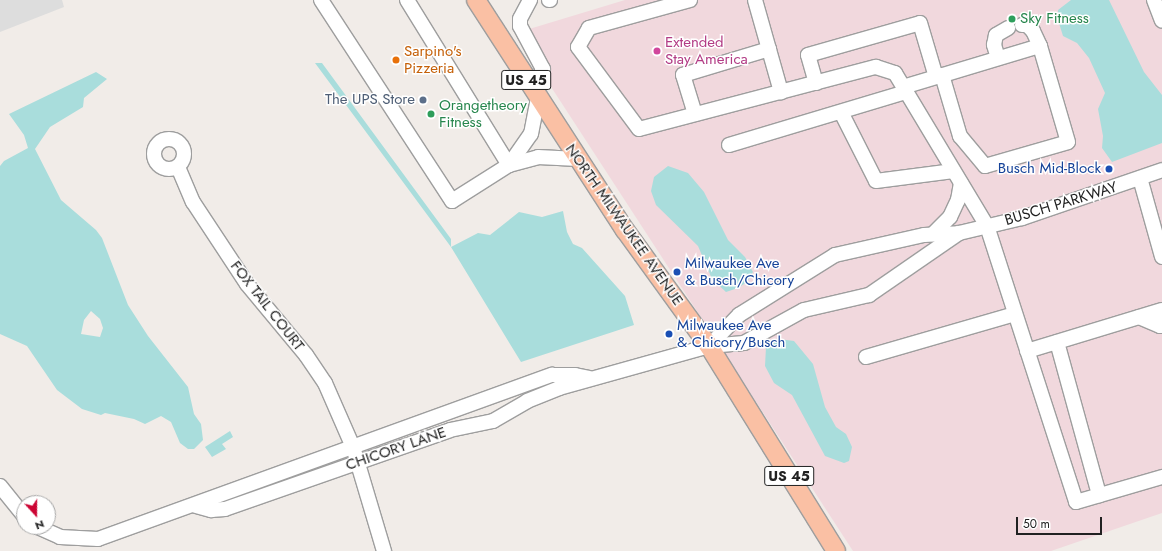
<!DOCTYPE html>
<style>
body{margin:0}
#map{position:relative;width:1162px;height:551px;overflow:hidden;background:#f1ece8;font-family:Jost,sans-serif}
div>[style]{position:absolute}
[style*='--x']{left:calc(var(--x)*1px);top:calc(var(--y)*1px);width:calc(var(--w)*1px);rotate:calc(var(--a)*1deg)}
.commercial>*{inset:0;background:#f1d8dd}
.parking>*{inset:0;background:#ddd}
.water>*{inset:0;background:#a9dddc}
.roads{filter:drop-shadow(1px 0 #9e9e9e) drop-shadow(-1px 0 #9e9e9e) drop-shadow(0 1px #9e9e9e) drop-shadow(0 -1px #9e9e9e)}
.minor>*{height:14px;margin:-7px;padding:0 7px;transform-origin:7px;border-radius:7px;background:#fff}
.minor>.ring{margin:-7px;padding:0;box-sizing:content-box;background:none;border:14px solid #fff;border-radius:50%}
.major>*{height:18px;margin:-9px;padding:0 9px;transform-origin:9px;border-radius:9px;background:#fac0a4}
.dots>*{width:11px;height:11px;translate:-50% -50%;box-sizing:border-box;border:2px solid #fff;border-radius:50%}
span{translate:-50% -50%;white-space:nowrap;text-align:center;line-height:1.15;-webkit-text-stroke:3px #fff;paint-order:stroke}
.shield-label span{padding:1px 3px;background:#fff;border:1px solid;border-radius:3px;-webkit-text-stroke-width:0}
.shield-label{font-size:14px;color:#212121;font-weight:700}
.leisure-label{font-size:15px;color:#27864d}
.left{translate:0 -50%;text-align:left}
.hotel-label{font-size:15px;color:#b23c85}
.food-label{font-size:15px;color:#c56008}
.service-label{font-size:15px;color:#4e5e75}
.right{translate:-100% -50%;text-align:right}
.transit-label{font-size:15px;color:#164399}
.street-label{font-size:15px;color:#212121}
.north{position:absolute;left:16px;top:495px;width:40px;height:40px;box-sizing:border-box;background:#fff;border:1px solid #a6a6a6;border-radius:50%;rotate:159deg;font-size:11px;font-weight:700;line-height:16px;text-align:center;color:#212121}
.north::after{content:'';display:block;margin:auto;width:14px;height:18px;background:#cc0534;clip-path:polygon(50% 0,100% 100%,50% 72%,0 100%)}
.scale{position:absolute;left:1016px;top:517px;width:86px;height:18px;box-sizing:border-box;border:2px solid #212121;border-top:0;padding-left:5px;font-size:12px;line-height:14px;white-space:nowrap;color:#212121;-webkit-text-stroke:3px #fff;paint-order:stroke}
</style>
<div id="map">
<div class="commercial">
<i style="clip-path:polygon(625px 0,1162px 0,1162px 513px,1051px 551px,853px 551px,516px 33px)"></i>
</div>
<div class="parking">
<i style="clip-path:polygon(0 0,62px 0,64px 7px,0 32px)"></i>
</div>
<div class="water">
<i style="clip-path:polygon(1071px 0,1109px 0,1144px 72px,1162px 95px,1162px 143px,1112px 162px,1102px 148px,1103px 136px,1098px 109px,1105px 93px,1089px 58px,1077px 43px,1063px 36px,1058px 20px,1058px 10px)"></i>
<i style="clip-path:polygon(315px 63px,322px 63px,451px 239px,451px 247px,478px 233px,490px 235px,519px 212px,542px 217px,563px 211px,567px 232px,573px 244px,582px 248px,625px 296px,634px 325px,521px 362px,451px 247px)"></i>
<i style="clip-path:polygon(evenodd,96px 72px,107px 79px,84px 98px,83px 107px,50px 127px,35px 149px,61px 200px,96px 230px,102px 238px,128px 305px,148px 336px,188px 387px,194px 414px,201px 424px,203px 440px,194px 449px,188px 449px,180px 443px,171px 422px,161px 416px,145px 424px,134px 419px,105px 413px,101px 415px,82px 409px,57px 390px,27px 346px,0 334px,0 166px,4px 161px,28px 148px,24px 135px,9px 114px,96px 72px,91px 311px,100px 319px,103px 328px,100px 337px,81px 334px,84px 320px,91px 311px)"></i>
<i style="clip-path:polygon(668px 166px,688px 173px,704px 192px,728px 240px,745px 257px,753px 272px,747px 282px,738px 288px,726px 292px,712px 279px,698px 246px,656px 205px,651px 191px,654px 177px)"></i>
<i style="clip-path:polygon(779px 339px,794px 341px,813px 364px,825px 407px,836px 427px,846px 434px,852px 447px,849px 461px,844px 463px,825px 456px,792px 395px,774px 383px,765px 366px,766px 347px)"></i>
<i style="clip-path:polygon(230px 431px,233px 437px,222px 444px,226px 449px,212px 457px,205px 447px)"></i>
</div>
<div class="roads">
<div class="minor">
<i style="--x:321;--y:0;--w:240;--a:56.9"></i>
<i style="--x:452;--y:201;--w:67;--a:-32.3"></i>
<i style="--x:509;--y:165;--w:30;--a:-15"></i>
<i style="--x:538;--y:157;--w:40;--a:2.9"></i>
<i style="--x:407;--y:0;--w:194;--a:58.3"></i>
<i style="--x:530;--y:0;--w:21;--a:118"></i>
<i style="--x:520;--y:19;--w:7;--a:90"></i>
<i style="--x:520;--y:26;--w:49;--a:61.9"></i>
<i style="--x:543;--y:69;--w:24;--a:114"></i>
<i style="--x:549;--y:0;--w:1;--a:0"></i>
<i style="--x:690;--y:0;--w:105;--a:164.5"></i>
<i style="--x:589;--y:28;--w:22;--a:120"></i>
<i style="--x:578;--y:47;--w:102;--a:53.4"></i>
<i style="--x:639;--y:129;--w:245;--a:-14.7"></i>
<i style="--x:876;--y:67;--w:20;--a:18"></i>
<i style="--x:895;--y:73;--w:179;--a:59"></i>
<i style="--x:987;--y:226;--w:290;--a:72.1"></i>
<i style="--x:1076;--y:502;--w:90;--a:-16.2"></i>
<i style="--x:755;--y:0;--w:96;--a:74.2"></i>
<i style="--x:1154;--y:0;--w:22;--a:69"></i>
<i style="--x:998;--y:58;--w:14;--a:-107"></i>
<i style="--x:994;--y:45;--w:10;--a:-79"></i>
<i style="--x:996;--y:35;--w:14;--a:-30"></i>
<i style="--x:942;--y:75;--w:64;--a:73.6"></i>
<i style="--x:960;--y:136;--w:39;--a:50"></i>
<i style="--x:985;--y:166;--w:86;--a:-16.1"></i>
<i style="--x:1068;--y:142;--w:100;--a:-106.3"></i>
<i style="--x:1040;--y:46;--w:17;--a:-115"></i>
<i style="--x:1033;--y:31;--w:8;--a:-135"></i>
<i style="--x:1027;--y:25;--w:5;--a:180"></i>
<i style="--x:816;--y:83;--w:29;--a:-106"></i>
<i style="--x:808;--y:55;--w:116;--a:-15.9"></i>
<i style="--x:920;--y:23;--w:56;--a:73.5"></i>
<i style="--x:903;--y:87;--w:143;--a:-16.7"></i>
<i style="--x:841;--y:112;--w:77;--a:63.1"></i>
<i style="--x:876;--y:181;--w:78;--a:-7.4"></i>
<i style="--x:695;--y:114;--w:41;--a:-107.1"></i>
<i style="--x:683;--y:75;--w:90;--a:-16.8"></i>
<i class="ring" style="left:154px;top:139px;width:16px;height:16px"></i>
<i style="--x:729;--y:145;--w:185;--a:-16.7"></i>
<i style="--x:509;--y:165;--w:38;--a:-55"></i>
<i style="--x:531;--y:134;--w:36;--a:-79"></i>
<i style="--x:178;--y:167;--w:38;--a:67"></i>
<i style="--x:193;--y:202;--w:98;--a:56.6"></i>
<i style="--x:247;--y:284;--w:92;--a:50.3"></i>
<i style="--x:306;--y:355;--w:34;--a:56"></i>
<i style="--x:325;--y:383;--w:70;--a:66.4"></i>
<i style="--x:353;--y:447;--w:109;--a:73.4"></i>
<i style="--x:1140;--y:178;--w:82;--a:74.4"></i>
<i style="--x:933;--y:234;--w:24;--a:-45"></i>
<i style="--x:950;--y:217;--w:19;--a:-65"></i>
<i style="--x:958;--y:200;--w:17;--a:-80"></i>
<i style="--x:1139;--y:317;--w:23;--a:23"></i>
<i style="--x:1160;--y:326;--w:4;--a:-56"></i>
<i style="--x:1057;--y:342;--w:159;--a:74.6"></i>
<i style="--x:709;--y:346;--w:43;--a:-45.9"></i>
<i style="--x:739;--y:315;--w:113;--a:-32"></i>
<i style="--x:835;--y:255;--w:91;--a:-12.7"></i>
<i style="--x:924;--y:235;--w:35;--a:-3"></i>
<i style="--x:959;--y:233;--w:65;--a:-13.4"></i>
<i style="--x:1022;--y:218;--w:148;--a:-18.9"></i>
<i style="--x:1027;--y:351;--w:141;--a:-16.9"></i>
<i style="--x:866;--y:357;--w:155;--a:-16.1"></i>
<i style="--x:0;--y:486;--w:38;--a:51"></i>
<i style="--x:196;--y:506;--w:16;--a:15"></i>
<i style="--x:211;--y:510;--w:14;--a:-4"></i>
<i style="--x:225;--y:509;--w:238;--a:-19.3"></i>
<i style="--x:450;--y:430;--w:44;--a:-11.8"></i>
<i style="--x:493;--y:421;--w:39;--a:-30"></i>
<i style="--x:527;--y:401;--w:35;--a:-22"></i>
<i style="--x:559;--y:388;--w:156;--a:-15.6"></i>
<i style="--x:709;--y:346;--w:35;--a:-5"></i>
<i style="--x:744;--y:343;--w:68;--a:-28.8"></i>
<i style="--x:804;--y:310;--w:67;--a:-13"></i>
<i style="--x:869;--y:295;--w:109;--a:-34.6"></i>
<i style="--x:38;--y:527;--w:24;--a:24"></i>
<i style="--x:60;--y:537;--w:38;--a:3"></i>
<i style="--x:98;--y:539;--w:483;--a:-19.9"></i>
<i style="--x:552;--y:375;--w:23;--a:0"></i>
<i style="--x:575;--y:375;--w:14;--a:12"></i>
</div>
<div class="major">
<i style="--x:476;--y:0;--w:274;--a:57.1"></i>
<i style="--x:625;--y:230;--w:143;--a:54.1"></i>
<i style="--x:709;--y:346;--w:241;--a:58.2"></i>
</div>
</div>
<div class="dots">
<i style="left:1012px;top:19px;background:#2e9e5b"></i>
<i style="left:657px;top:51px;background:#d1479c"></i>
<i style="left:396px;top:60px;background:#e8710a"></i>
<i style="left:423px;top:100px;background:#5c6f8a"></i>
<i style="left:431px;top:114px;background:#2e9e5b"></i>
<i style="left:1109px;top:169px;background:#1a4fb4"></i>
<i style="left:677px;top:272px;background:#1a4fb4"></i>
<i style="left:669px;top:334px;background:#1a4fb4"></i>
</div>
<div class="shield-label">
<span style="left:526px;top:80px">US 45</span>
<span style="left:789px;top:476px">US 45</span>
</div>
<div class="leisure-label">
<span class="left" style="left:1020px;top:19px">Sky Fitness</span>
<span class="left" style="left:439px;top:114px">Orangetheory<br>Fitness</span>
</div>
<div class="hotel-label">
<span class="left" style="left:665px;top:51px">Extended<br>Stay America</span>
</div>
<div class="food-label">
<span class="left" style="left:404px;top:60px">Sarpino's<br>Pizzeria</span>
</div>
<div class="service-label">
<span class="right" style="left:415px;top:100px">The UPS Store</span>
</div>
<div class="transit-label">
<span class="right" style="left:1101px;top:169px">Busch Mid-Block</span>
<span class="left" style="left:685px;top:272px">Milwaukee Ave<br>&amp; Busch/Chicory</span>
<span class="left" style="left:677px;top:334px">Milwaukee Ave<br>&amp; Chicory/Busch</span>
</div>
<div class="street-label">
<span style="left:1061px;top:204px;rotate:-17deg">BUSCH PARKWAY</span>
<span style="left:624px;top:225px;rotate:55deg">NORTH MILWAUKEE AVENUE</span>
<span style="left:267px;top:306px;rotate:52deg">FOX TAIL COURT</span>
<span style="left:396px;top:449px;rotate:-19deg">CHICORY LANE</span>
</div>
<div class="north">N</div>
<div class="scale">50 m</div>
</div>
